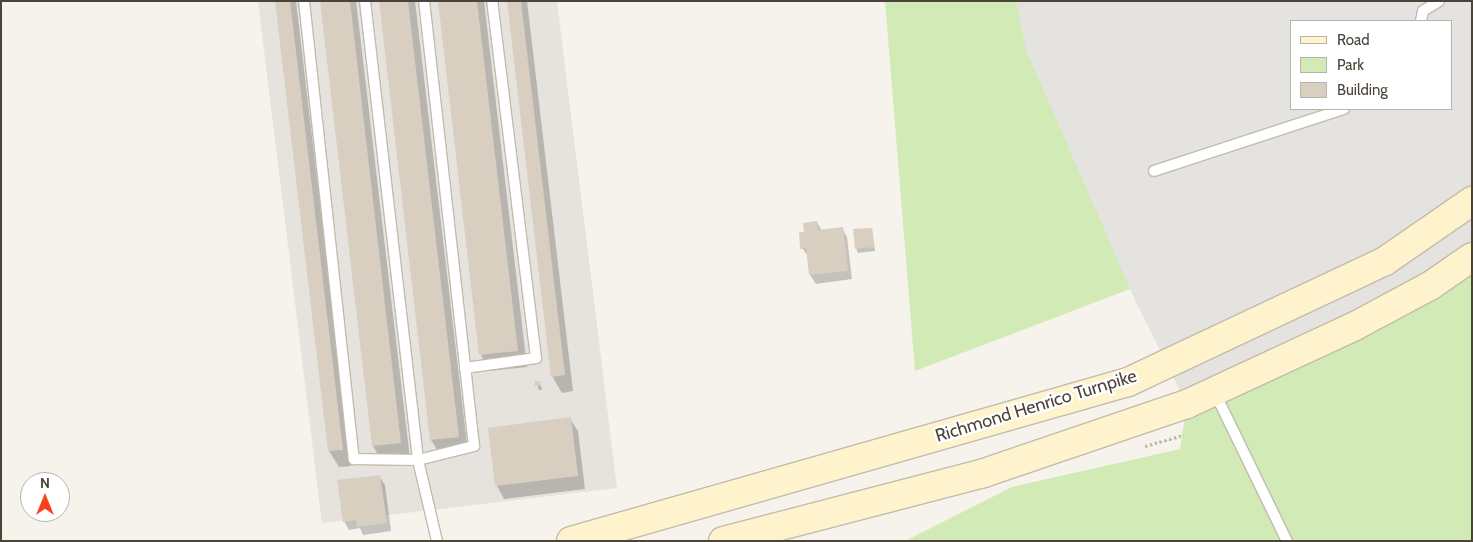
<!DOCTYPE html>
<style>
body{margin:0}
#map{position:relative;width:1473px;height:542px;overflow:hidden;background:#f6f3ec;font-family:Cabin,sans-serif}
div>[style]{position:absolute}
[style*='--x']{left:calc(var(--x)*1px);top:calc(var(--y)*1px);width:calc(var(--w)*1px);rotate:calc(var(--a)*1deg)}
.industrial>*{inset:0;background:#e6e2dd}
.green>*{inset:0;background:#d2eab5}
.parking>*{inset:0;background:#e5e3e0}
.shadow>*{inset:0;background:#0003}
.building>*{inset:0;background:#d8cfc1}
.path>*{height:3px;margin-top:-1.5px;transform-origin:0;background:repeating-linear-gradient(90deg,#c4b79f 0 2.5px,transparent 0 5px)}
.roads{filter:drop-shadow(1px 0 #c2bbae) drop-shadow(-1px 0 #c2bbae) drop-shadow(0 1px #c2bbae) drop-shadow(0 -1px #c2bbae)}
.service>*{height:10px;margin:-5px;padding:0 5px;transform-origin:5px;border-radius:5px;background:#fff}
.secondary>*{height:28px;margin:-14px;padding:0 14px;transform-origin:14px;border-radius:14px;background:#fff3cd}
span{translate:-50% -50%;white-space:nowrap;text-align:center;line-height:1.15;-webkit-text-stroke:4.5px #fff;paint-order:stroke}
.street-label{font-size:18px;color:#4b4439}
.frame{position:absolute;inset:0;border:2px solid #4b4439;pointer-events:none}
.legend{position:absolute;left:1290px;top:20px;width:162px;height:90px;box-sizing:border-box;background:#fff;border:1px solid #b7b4b0;margin:0;padding:6px 9px;list-style:none;font-size:15px;color:#4b4439}
.legend li{display:flex;align-items:center;gap:10px;height:25px}
.legend b{width:25px;border:1px solid #b7b4b0}
.north{position:absolute;left:20px;top:472px;width:50px;height:50px;box-sizing:border-box;background:#fff;border:1px solid #b7b4b0;border-radius:50%;rotate:0deg;font-size:14px;font-weight:700;line-height:20px;text-align:center;color:#4b4439}
.north::after{content:'';display:block;margin:auto;width:18px;height:22px;background:#fc3f1d;clip-path:polygon(50% 0,100% 100%,50% 72%,0 100%)}
</style>
<div id="map">
<div class="industrial">
<i style="clip-path:polygon(258px 1px,557px 1px,617px 488px,322px 523px)"></i>
</div>
<div class="green">
<i style="clip-path:polygon(evenodd,885px 1px,1472px 1px,1472px 541px,905px 541px,1012px 487px,1180px 449px,1187px 404px,1130px 289px,915px 371px,885px 1px,1292px 21px,1452px 21px,1452px 109px,1292px 109px,1292px 21px)"></i>
</div>
<div class="parking">
<i style="clip-path:polygon(evenodd,1016px 1px,1472px 1px,1472px 257px,1187px 404px,1136px 302px,1026px 50px,1016px 1px,1292px 21px,1452px 21px,1452px 109px,1292px 109px,1292px 21px)"></i>
</div>
<div class="shadow">
<i style="clip-path:polygon(276px 1px,296px 1px,351px 466px,339px 467px,329px 451px)"></i>
<i style="clip-path:polygon(321px 1px,356px 1px,410px 459px,382px 462px,373px 446px)"></i>
<i style="clip-path:polygon(380px 1px,415px 1px,468px 453px,441px 456px,431px 440px)"></i>
<i style="clip-path:polygon(439px 1px,484px 1px,527px 367px,490px 371px,481px 355px)"></i>
<i style="clip-path:polygon(508px 1px,527px 1px,573px 391px,562px 393px,552px 376px)"></i>
<i style="clip-path:polygon(817px 222px,822px 231px,842px 228px,847px 237px,852px 279px,816px 284px,810px 275px,809px 257px,802px 248px,805px 233px)"></i>
<i style="clip-path:polygon(872px 229px,875px 251px,858px 253px,856px 248px)"></i>
<i style="clip-path:polygon(536px 382px,540px 382px,542px 390px,539px 390px)"></i>
<i style="clip-path:polygon(570px 419px,578px 431px,585px 489px,504px 499px,497px 486px)"></i>
<i style="clip-path:polygon(379px 476px,385px 485px,391px 531px,363px 535px,360px 528px,349px 530px,344px 521px)"></i>
</div>
<div class="building">
<i style="clip-path:polygon(275px 1px,290px 1px,343px 450px,328px 451px)"></i>
<i style="clip-path:polygon(320px 1px,350px 1px,401px 443px,372px 446px)"></i>
<i style="clip-path:polygon(379px 1px,408px 1px,459px 437px,430px 440px)"></i>
<i style="clip-path:polygon(438px 1px,477px 1px,518px 351px,479px 355px)"></i>
<i style="clip-path:polygon(507px 1px,521px 1px,565px 375px,551px 377px)"></i>
<i style="clip-path:polygon(817px 221px,818px 230px,843px 227px,848px 271px,809px 275px,806px 248px,800px 249px,799px 232px,804px 232px,803px 223px)"></i>
<i style="clip-path:polygon(872px 228px,874px 247px,855px 249px,853px 229px)"></i>
<i style="clip-path:polygon(535px 381px,540px 381px,541px 386px,535px 386px)"></i>
<i style="clip-path:polygon(571px 417px,578px 476px,495px 486px,488px 428px)"></i>
<i style="clip-path:polygon(380px 475px,387px 523px,357px 527px,356px 520px,343px 522px,337px 480px)"></i>
</div>
<div class="path">
<i style="--x:1145;--y:446;--w:40;--a:-16"></i>
</div>
<div class="roads">
<div class="service">
<i style="--x:304;--y:1;--w:461;--a:83.8"></i>
<i style="--x:354;--y:459;--w:64;--a:0.9"></i>
<i style="--x:418;--y:460;--w:83;--a:76.8"></i>
<i style="--x:365;--y:1;--w:462;--a:83.4"></i>
<i style="--x:418;--y:460;--w:58;--a:-14"></i>
<i style="--x:474;--y:446;--w:448;--a:-96.4"></i>
<i style="--x:1421;--y:21;--w:10;--a:-79"></i>
<i style="--x:1423;--y:11;--w:19;--a:-32"></i>
<i style="--x:1154;--y:171;--w:200;--a:-18.1"></i>
<i style="--x:465;--y:368;--w:72;--a:-8"></i>
<i style="--x:536;--y:358;--w:360;--a:-97"></i>
<i style="--x:1215;--y:393;--w:165;--a:64.1"></i>
</div>
<div class="secondary">
<i style="--x:571;--y:541;--w:579;--a:-15.93"></i>
<i style="--x:1128;--y:382;--w:284;--a:-25.2"></i>
<i style="--x:1385;--y:261;--w:106;--a:-34.6"></i>
<i style="--x:723;--y:541;--w:270;--a:-14.6"></i>
<i style="--x:984;--y:473;--w:214;--a:-18.8"></i>
<i style="--x:1187;--y:404;--w:185;--a:-24.9"></i>
<i style="--x:1355;--y:326;--w:85;--a:-28.1"></i>
<i style="--x:1430;--y:286;--w:51;--a:-34.6"></i>
</div>
</div>
<div class="street-label">
<span style="left:1036px;top:406px;rotate:-17deg">Richmond Henrico Turnpike</span>
</div>
<div class="frame"></div>
<ul class="legend">
<li><b style="height:6px;background:#fff3cd"></b>Road</li>
<li><b style="height:14px;background:#d2eab5"></b>Park</li>
<li><b style="height:14px;background:#d8cfc1"></b>Building</li>
</ul>
<div class="north">N</div>
</div>
